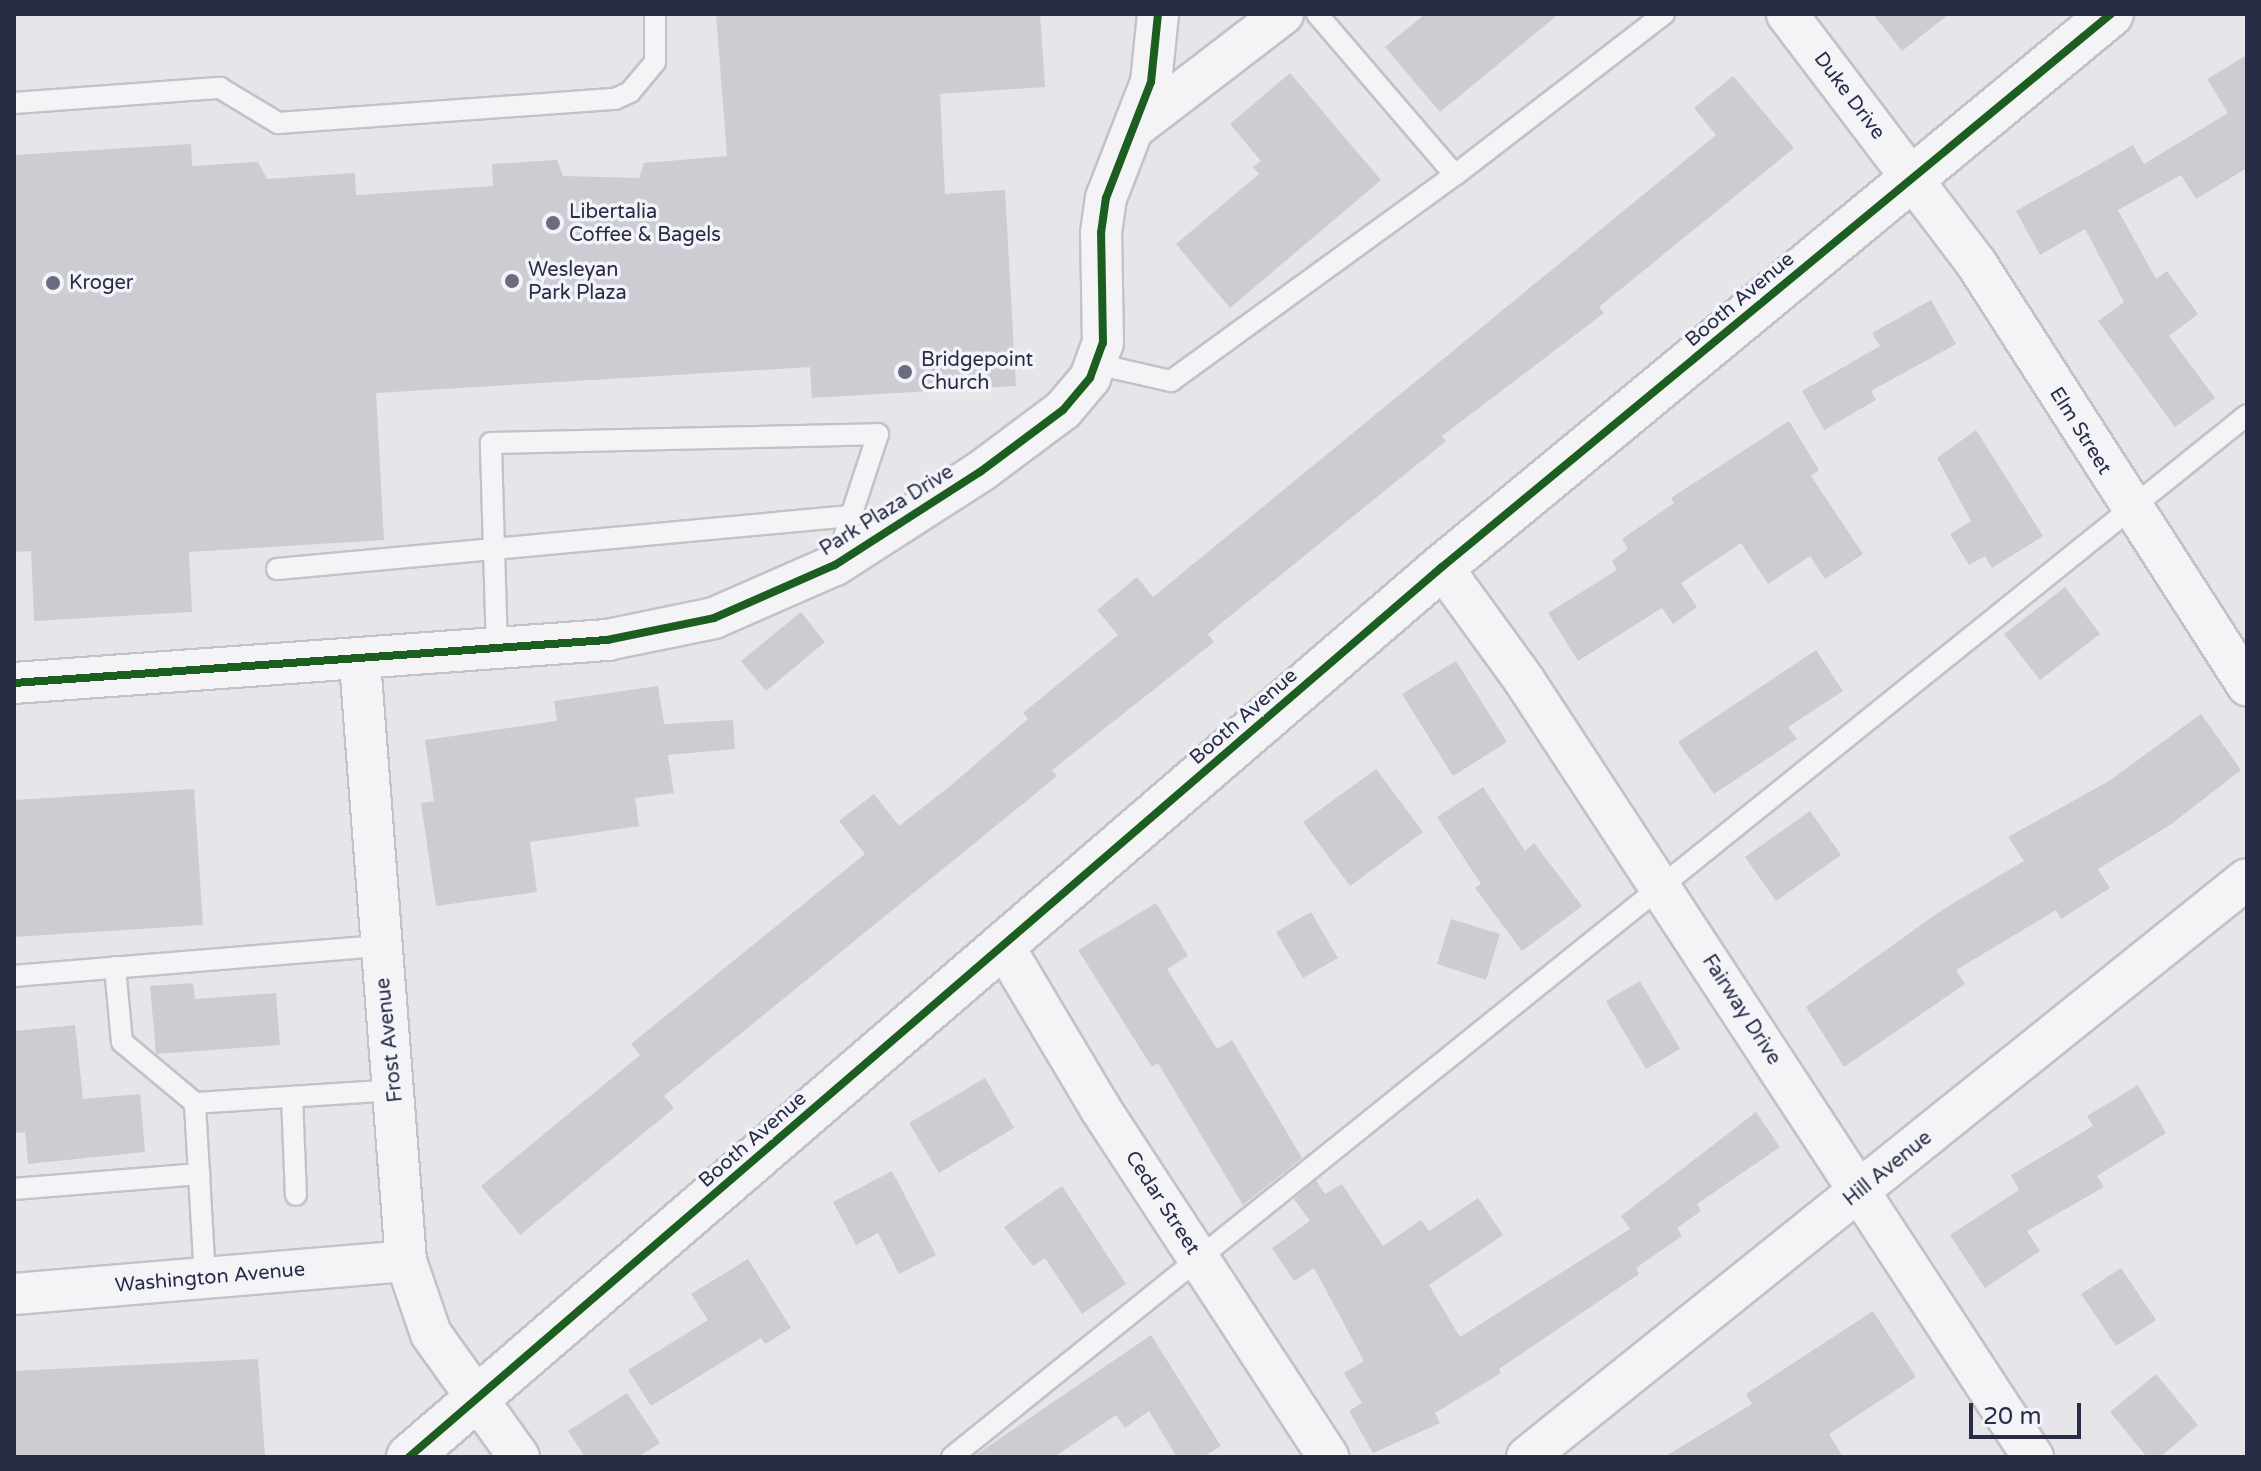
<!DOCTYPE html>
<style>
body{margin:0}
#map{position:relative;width:2261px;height:1471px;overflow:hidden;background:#e5e5ea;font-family:"Varela Round",sans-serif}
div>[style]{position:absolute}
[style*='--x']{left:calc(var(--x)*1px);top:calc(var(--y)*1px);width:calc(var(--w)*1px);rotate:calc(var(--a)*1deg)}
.building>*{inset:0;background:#ccccd2}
.roads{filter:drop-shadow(2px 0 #c2c2c8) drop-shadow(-2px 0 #c2c2c8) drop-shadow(0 2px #c2c2c8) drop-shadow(0 -2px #c2c2c8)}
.service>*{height:20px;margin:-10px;padding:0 10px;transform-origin:10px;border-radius:10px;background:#f4f4f6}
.minor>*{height:40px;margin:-20px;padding:0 20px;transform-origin:20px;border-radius:20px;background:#f4f4f6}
.tertiary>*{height:44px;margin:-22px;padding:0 22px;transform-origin:22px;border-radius:22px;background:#f4f4f6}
.cycleway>*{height:8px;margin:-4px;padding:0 4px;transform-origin:4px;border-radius:4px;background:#1b5e20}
.dots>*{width:22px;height:22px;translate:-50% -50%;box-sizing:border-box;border:4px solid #f3f4f9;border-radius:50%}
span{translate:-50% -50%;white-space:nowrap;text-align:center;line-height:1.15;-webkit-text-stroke:7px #f3f4f9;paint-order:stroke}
.street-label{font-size:20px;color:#292c45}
.poi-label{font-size:20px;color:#292c45}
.left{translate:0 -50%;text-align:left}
.frame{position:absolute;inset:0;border:16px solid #292c45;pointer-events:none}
.scale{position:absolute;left:1969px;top:1403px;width:112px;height:36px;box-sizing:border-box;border:4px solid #292c45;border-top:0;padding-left:10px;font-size:24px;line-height:28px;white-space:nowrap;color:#292c45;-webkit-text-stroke:6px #f3f4f9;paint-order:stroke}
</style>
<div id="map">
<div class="building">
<i style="clip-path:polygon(716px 14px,1040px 14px,1045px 87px,940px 94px,945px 194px,1005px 190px,1016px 386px,812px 398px,810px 367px,376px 393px,384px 540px,189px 552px,192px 612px,34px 621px,31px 551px,14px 552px,14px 155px,191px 144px,192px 166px,258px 162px,267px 179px,355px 173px,356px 195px,493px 186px,492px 164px,557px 160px,563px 176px,639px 178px,644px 163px,727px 156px)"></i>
<i style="clip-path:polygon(1425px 14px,1559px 14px,1440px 112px,1385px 47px)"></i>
<i style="clip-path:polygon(1873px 14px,1949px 14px,1902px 51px)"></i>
<i style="clip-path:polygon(2247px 55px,2247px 168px,2196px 199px,2181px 175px,2118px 210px,2156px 279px,2167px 271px,2198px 314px,2169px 336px,2215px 398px,2175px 427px,2098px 321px,2124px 302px,2085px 229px,2040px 255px,2016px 211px,2133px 145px,2144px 164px,2228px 113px,2207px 79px)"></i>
<i style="clip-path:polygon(1290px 73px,1381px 180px,1230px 308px,1176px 244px,1259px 174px,1253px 167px,1261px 161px,1230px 124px)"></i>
<i style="clip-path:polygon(1733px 76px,1794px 148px,1599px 307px,1604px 313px,1442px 436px,1446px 441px,1208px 634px,1214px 642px,1052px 770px,1057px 776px,664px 1096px,674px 1108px,520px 1235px,481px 1186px,640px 1055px,631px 1044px,865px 854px,839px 821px,874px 794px,899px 826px,949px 787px,1028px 719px,1023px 713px,1118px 635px,1097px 610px,1137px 577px,1153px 597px,1716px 135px,1694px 108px)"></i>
<i style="clip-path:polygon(1931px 300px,1956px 344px,1871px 391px,1876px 400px,1824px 430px,1802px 391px,1880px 346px,1872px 333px)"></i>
<i style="clip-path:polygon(1789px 421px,1819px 470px,1811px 476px,1863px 554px,1825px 579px,1810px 556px,1768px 584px,1741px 543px,1681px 583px,1697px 607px,1673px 624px,1662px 608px,1578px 661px,1548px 613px,1617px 570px,1612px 561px,1628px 549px,1622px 539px,1674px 503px,1671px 498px)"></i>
<i style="clip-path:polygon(1976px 430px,2043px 536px,1992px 568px,1985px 556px,1969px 565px,1950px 534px,1971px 521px,1937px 458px)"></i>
<i style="clip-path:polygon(2065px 587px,2100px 634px,2040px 680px,2004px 634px)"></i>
<i style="clip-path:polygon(801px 612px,825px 642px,766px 691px,741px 661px)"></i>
<i style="clip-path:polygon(1816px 650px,1843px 691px,1788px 727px,1797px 739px,1714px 794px,1678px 742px)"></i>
<i style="clip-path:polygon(1456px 661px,1507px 742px,1453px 776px,1402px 694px)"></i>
<i style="clip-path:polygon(658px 686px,664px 724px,733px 720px,735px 749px,668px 755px,674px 793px,635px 798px,639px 826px,530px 842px,537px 892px,436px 906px,421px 803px,434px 801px,425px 740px,557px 721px,554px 701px)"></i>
<i style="clip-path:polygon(2201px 714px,2241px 770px,2170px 825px,2098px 869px,2110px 888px,2061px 919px,2056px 910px,1956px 970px,1965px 984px,1844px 1067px,1806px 1007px,1942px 910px,2024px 861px,2008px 837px,2109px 781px)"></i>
<i style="clip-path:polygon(1376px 769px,1423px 832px,1350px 886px,1303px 822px)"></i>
<i style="clip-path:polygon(1483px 787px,1525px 851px,1534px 843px,1582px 906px,1522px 951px,1475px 888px,1481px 884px,1437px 817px)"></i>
<i style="clip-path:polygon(194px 789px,203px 925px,14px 937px,14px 800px)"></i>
<i style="clip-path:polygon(1810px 811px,1841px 855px,1776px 901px,1745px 857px)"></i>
<i style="clip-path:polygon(1156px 903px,1188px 956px,1167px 969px,1217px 1049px,1232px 1040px,1302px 1158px,1243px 1205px,1158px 1063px,1152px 1067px,1078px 950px)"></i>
<i style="clip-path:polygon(1311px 912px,1338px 958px,1303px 978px,1276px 932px)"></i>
<i style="clip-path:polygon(1451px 919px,1500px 934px,1486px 980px,1437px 964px)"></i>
<i style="clip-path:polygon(1640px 981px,1680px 1049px,1646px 1069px,1606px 1001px)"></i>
<i style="clip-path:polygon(193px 983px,195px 999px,276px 993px,280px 1045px,156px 1054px,150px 986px)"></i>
<i style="clip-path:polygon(75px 1025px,83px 1099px,140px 1094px,145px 1152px,28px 1164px,25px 1132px,14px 1133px,14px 1031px)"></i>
<i style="clip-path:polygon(985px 1078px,1014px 1128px,939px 1173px,909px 1123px)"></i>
<i style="clip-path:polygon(2138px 1085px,2166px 1133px,2097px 1176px,2104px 1187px,2027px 1231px,2040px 1251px,1985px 1288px,1950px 1235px,2019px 1190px,2011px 1175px,2093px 1126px,2087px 1116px)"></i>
<i style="clip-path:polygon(1756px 1112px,1780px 1147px,1697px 1204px,1701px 1211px,1677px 1228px,1682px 1236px,1636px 1268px,1639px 1274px,1499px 1369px,1501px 1373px,1435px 1413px,1440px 1423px,1373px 1453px,1349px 1411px,1362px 1403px,1344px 1373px,1364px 1361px,1314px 1268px,1294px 1281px,1272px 1248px,1310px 1221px,1294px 1199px,1316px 1180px,1325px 1194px,1342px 1184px,1383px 1246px,1421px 1220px,1429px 1231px,1478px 1198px,1503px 1235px,1429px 1285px,1460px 1337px,1630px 1229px,1621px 1216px)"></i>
<i style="clip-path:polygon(892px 1171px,936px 1255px,899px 1274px,878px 1233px,856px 1245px,833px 1202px)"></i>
<i style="clip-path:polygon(1062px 1186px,1126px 1284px,1082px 1314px,1045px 1258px,1033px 1266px,1004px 1227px)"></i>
<i style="clip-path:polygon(748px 1259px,791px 1328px,765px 1344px,761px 1338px,651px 1406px,628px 1370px,708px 1320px,691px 1294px)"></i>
<i style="clip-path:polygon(2121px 1268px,2156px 1320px,2116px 1346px,2081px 1294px)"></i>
<i style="clip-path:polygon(1873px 1311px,1916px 1377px,1829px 1434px,1843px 1457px,1664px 1457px,1752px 1404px,1746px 1394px)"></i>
<i style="clip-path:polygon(1151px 1335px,1221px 1446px,1203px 1457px,1177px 1457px,1149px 1411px,1125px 1428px,1116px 1415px,1054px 1457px,973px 1457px)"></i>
<i style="clip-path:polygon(258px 1359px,265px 1457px,14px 1457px,14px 1371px)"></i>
<i style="clip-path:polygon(2156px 1374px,2198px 1425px,2160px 1457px,2147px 1457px,2110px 1412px)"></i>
<i style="clip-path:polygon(627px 1393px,660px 1443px,638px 1457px,585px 1457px,568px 1431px)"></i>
</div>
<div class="roads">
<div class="service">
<i style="--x:1317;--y:14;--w:212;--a:49.4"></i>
<i style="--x:1455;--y:175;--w:264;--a:-37.6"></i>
<i style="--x:14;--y:103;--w:207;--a:-4.2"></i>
<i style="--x:220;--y:88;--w:68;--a:31.1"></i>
<i style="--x:278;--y:123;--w:338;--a:-4.1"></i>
<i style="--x:615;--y:99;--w:17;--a:-25"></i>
<i style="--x:630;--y:92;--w:39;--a:-50"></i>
<i style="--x:655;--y:62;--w:48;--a:-90"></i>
<i style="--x:1096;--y:364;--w:77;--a:12.8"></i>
<i style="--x:1171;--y:381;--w:351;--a:-36"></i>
<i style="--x:277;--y:569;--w:576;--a:-5.28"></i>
<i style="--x:851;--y:516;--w:48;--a:108.1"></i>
<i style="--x:497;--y:650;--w:207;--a:-91.7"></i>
<i style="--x:491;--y:443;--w:387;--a:-1.3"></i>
<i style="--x:878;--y:434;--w:86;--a:108.2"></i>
<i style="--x:115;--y:967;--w:75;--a:84.7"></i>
<i style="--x:122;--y:1042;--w:95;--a:39.9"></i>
<i style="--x:14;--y:976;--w:368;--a:-4.7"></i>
<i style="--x:292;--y:1097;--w:98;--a:87.7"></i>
<i style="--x:14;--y:1189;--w:186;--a:-4.6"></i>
<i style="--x:205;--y:1278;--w:175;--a:-93.3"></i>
<i style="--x:195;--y:1103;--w:201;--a:-3.7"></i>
<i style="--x:952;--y:1457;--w:1662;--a:-38.82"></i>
</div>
<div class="minor">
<i style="--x:1787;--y:14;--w:313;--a:52.8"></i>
<i style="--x:1976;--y:263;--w:502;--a:57.29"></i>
<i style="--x:1137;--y:126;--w:184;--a:-37.5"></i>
<i style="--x:1442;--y:567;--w:140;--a:54"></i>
<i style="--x:1524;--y:680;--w:929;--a:56.77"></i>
<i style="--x:360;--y:662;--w:601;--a:85.61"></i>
<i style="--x:406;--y:1261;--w:77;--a:71.1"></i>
<i style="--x:431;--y:1334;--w:151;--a:54.4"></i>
<i style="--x:14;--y:683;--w:595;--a:-4.15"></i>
<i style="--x:607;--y:640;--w:109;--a:-11.6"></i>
<i style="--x:714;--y:618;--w:132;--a:-23.7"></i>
<i style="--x:835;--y:565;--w:172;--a:-32.7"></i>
<i style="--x:980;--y:472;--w:104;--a:-36.8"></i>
<i style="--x:1063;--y:410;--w:42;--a:-49.8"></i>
<i style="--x:1090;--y:378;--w:37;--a:-70"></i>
<i style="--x:1103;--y:343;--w:110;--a:-91"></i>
<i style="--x:1101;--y:233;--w:35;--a:-82"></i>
<i style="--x:1106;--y:198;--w:124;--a:-68.8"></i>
<i style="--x:1151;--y:82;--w:68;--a:-84.1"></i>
<i style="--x:1003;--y:945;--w:190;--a:59.2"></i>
<i style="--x:1100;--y:1108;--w:417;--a:56.8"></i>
<i style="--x:14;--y:1294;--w:393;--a:-4.8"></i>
<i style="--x:1527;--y:1457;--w:923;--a:-38.76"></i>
</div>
<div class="tertiary">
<i style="--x:409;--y:1457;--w:1364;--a:-40.75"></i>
<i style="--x:1442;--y:567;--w:868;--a:-39.58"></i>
</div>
</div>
<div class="cycleway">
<i style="--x:14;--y:683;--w:595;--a:-4.15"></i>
<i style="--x:607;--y:640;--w:109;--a:-11.6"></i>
<i style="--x:714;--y:618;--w:132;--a:-23.7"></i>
<i style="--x:835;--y:565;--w:172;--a:-32.7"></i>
<i style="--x:980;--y:472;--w:104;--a:-36.8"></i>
<i style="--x:1063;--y:410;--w:42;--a:-49.8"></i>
<i style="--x:1090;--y:378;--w:37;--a:-70"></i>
<i style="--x:1103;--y:343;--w:110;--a:-91"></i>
<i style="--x:1101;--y:233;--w:35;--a:-82"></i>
<i style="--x:1106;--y:198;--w:124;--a:-68.8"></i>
<i style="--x:1151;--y:82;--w:68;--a:-84.1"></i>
<i style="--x:409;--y:1457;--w:1364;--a:-40.75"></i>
<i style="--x:1442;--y:567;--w:868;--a:-39.58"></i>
</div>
<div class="dots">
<i style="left:553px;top:223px;background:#6b6d7f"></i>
<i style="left:512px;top:281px;background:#6b6d7f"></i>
<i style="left:53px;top:283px;background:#6b6d7f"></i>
<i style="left:905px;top:372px;background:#6b6d7f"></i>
</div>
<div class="street-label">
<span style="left:1849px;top:96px;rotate:53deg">Duke Drive</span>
<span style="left:1740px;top:300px;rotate:-40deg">Booth Avenue</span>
<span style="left:2080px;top:431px;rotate:58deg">Elm Street</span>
<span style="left:887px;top:511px;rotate:-32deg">Park Plaza Drive</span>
<span style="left:1244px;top:717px;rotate:-41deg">Booth Avenue</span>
<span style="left:1741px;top:1010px;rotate:57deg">Fairway Drive</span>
<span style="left:390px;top:1040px;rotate:-96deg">Frost Avenue</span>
<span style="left:753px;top:1140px;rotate:-41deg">Booth Avenue</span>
<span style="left:1888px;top:1169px;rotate:-39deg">Hill Avenue</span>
<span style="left:1162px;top:1203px;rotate:57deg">Cedar Street</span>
<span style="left:210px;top:1278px;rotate:-5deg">Washington Avenue</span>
</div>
<div class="poi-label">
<span class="left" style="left:569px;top:224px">Libertalia<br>Coffee &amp; Bagels</span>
<span class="left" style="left:528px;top:282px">Wesleyan<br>Park Plaza</span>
<span class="left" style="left:69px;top:283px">Kroger</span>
<span class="left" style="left:921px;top:372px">Bridgepoint<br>Church</span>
</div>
<div class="frame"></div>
<div class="scale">20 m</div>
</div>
